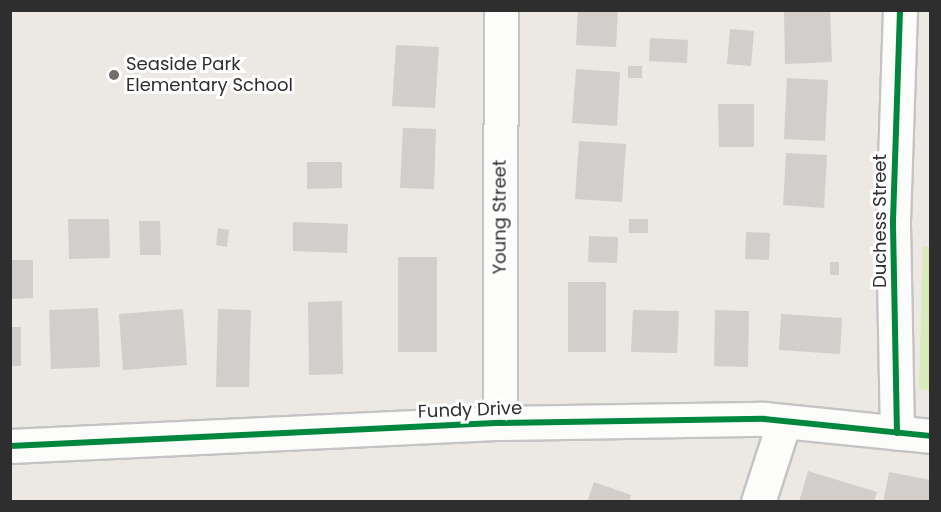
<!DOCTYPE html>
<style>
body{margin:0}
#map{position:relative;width:941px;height:512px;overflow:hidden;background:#ece8e4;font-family:Poppins,sans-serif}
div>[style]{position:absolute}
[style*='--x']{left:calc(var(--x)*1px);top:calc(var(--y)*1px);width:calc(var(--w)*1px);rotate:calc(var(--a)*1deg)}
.pitch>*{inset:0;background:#d9eabb}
.building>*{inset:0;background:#d1cecb}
.roads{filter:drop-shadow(2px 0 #c5c4c5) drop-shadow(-2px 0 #c5c4c5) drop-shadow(0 2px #c5c4c5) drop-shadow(0 -2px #c5c4c5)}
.minor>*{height:33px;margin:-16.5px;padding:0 16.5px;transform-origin:16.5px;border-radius:16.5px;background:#fcfcfb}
.cycleway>*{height:6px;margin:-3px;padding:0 3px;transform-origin:3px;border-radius:3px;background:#00873e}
.dots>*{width:16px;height:16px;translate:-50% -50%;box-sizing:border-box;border:3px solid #fff;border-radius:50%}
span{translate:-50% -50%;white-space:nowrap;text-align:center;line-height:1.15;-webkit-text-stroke:6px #fff;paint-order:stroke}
.poi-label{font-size:18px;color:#2e2e2e}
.left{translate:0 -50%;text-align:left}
.street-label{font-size:18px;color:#2e2e2e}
.frame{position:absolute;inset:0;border:12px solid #2e2e2e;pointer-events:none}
</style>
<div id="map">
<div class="pitch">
<i style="clip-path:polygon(923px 246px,930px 247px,930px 390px,919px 389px)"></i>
</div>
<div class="building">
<i style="clip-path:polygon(578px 10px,618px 10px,616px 47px,576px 45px)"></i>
<i style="clip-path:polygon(784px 10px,830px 10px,832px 62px,785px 64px)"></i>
<i style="clip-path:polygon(730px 29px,754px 31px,751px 66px,727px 64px)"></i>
<i style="clip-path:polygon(650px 38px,688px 40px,687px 63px,649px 61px)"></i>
<i style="clip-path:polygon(396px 45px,439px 47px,435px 108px,392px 106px)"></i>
<i style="clip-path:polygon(628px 66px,642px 66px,642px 78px,628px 78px)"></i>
<i style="clip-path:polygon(576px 69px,620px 72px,617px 126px,572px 123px)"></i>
<i style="clip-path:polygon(787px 78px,828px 80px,825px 141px,784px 139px)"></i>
<i style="clip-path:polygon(718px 104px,754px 104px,754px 147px,719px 147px)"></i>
<i style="clip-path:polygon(403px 128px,436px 129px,434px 189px,400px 188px)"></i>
<i style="clip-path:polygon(579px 141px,626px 144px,622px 202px,575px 199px)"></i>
<i style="clip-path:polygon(786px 153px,827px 155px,824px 208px,783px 205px)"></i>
<i style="clip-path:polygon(307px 162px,342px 162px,342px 188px,307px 189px)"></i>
<i style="clip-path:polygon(68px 219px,109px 219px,110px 258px,69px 259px)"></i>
<i style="clip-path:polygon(629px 219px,648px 219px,648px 233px,629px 233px)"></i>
<i style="clip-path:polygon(139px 221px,160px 221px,161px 255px,140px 255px)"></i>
<i style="clip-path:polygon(293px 222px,348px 224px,347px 253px,293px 251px)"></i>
<i style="clip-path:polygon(218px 228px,229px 230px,227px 247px,216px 245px)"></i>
<i style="clip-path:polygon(746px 232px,770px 233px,769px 260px,745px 259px)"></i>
<i style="clip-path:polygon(589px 236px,618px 237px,617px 263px,588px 262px)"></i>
<i style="clip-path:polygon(398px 257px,437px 257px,437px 352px,398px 352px)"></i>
<i style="clip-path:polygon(12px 260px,33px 260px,33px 298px,12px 299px)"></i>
<i style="clip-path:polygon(830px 262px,839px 262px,839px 275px,830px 275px)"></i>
<i style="clip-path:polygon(568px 282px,606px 282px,606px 352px,568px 352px)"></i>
<i style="clip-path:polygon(342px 301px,343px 374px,309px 375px,308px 302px)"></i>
<i style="clip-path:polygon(98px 308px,100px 367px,51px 369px,49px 310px)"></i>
<i style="clip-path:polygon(183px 309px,187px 365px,123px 370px,119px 314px)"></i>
<i style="clip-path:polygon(218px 309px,251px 310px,249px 387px,216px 387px)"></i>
<i style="clip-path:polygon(633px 310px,679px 311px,677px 353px,631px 352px)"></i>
<i style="clip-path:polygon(715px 310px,749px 311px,748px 367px,714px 366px)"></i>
<i style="clip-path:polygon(781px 314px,842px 318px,840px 354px,779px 350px)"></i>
<i style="clip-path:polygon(10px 327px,21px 327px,21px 366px,10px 366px)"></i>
<i style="clip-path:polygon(808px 471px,877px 492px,874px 502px,799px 502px)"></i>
<i style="clip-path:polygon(889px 472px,930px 480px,930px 502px,883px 502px)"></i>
<i style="clip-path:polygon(594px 482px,631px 495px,629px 502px,587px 502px)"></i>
</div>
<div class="roads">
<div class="minor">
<i style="--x:500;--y:423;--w:413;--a:-89.9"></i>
<i style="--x:897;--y:433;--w:212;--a:-91.1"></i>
<i style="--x:893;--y:221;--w:211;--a:-88.1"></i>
<i style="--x:10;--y:446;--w:491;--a:-2.7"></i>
<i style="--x:500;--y:423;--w:264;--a:-0.9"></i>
<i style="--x:764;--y:419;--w:167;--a:5.8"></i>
<i style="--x:758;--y:502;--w:84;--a:-72"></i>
</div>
</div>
<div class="cycleway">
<i style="--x:897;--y:433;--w:212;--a:-91.1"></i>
<i style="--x:893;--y:221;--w:211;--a:-88.1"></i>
<i style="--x:10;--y:446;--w:491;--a:-2.7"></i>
<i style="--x:500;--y:423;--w:264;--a:-0.9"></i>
<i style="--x:764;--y:419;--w:167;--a:5.8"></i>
</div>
<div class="dots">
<i style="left:114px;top:75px;background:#706f6e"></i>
</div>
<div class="poi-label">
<span class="left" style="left:126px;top:75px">Seaside Park<br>Elementary School</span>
</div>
<div class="street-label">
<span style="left:500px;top:217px;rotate:-90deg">Young Street</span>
<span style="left:880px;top:221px;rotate:-90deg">Duchess Street</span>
<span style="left:470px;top:410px;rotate:-2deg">Fundy Drive</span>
</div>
<div class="frame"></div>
</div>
